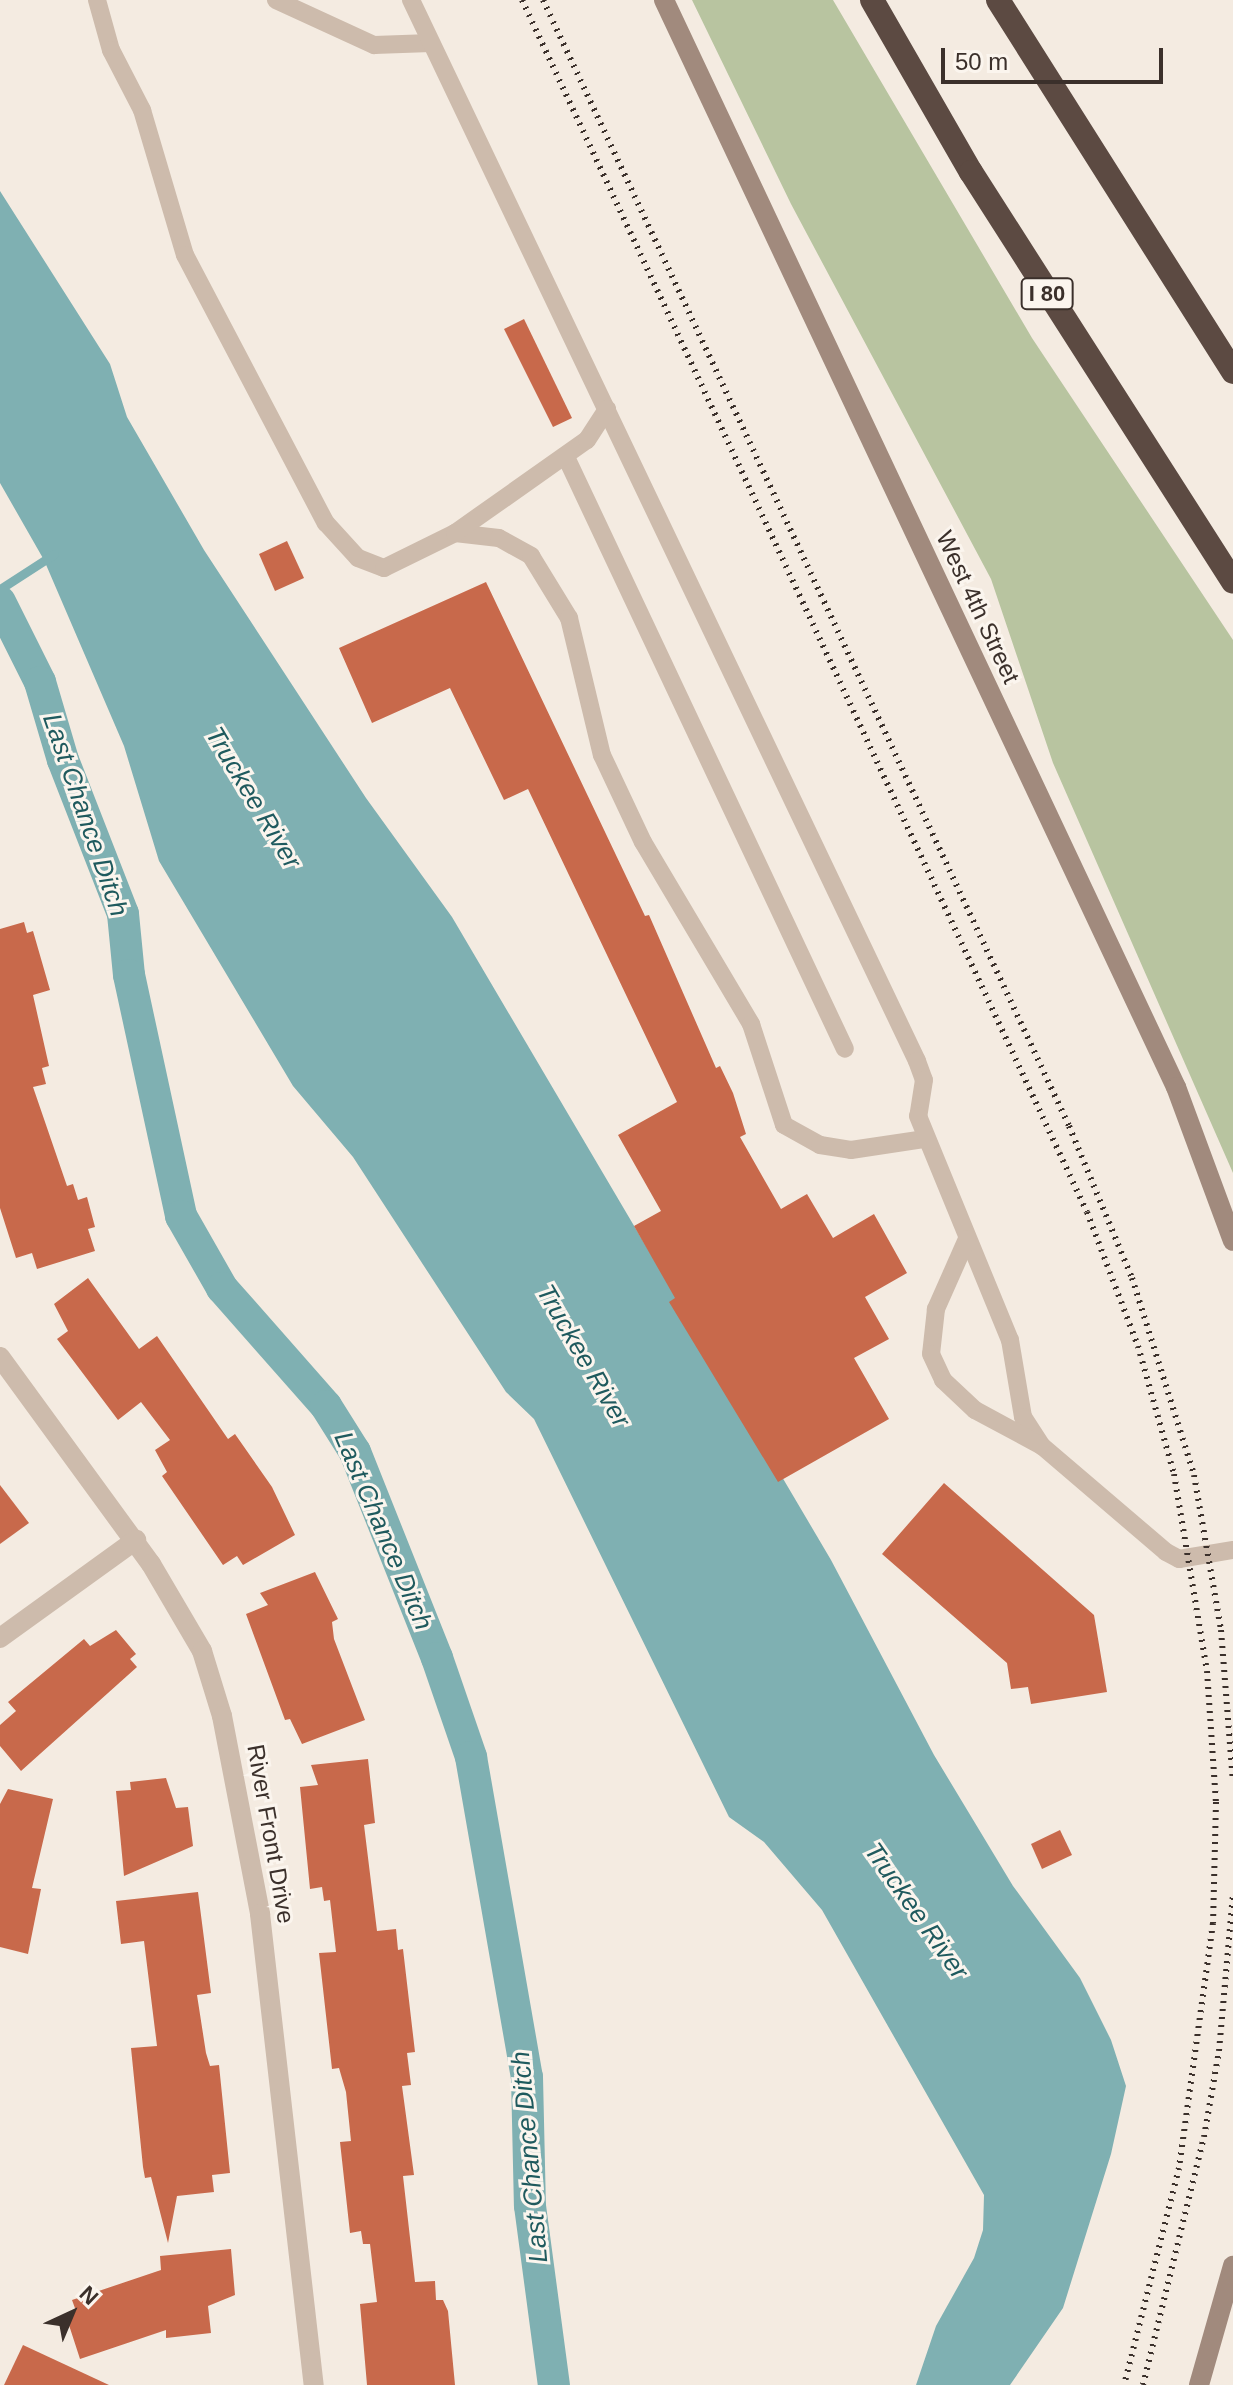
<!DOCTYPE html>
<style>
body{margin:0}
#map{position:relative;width:1233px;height:2385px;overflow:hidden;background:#f4ebe1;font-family:Helvetica,sans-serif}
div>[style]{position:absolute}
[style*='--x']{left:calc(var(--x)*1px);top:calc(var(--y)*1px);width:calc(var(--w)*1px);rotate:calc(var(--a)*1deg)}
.green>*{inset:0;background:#b8c4a0}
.water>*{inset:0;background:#7fb0b2}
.stream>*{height:9px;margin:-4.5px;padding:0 4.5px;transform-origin:4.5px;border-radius:4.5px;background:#7fb0b2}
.canal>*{height:32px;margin:-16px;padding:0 16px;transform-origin:16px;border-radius:16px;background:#7fb0b2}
.building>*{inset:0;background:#c8694b}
.lane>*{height:18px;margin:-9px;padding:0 9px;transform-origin:9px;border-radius:9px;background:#cdbbac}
.street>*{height:20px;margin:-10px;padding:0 10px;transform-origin:10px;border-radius:10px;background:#cdbbac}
.secondary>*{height:20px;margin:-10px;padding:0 10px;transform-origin:10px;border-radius:10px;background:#a18a7d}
.highway>*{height:24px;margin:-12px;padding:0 12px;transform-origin:12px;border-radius:12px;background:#5c4a42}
.rail>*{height:6px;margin-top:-3px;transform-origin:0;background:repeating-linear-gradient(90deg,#3b302b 0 2px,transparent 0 8px)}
span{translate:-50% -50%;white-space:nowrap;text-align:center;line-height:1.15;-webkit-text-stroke:6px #fbf5ee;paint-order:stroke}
.shield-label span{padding:2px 6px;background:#fbf5ee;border:2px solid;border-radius:6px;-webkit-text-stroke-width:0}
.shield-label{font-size:22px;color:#3b302b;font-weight:700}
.street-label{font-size:24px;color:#3b302b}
.water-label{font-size:26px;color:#1f5a5e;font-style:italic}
.north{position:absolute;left:32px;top:2273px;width:80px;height:80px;-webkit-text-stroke:6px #fbf5ee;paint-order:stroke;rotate:44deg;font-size:22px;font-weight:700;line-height:32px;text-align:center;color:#3b302b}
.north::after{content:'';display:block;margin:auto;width:28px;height:36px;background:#3b302b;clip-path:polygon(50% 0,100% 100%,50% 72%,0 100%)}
.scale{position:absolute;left:941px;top:48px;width:222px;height:36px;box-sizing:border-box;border:4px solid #3b302b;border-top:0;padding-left:10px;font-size:24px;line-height:28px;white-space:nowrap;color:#3b302b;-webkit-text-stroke:6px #fbf5ee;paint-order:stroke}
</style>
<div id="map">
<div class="green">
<i style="clip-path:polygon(692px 0,833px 0,1032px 338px,1233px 640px,1233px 1173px,1053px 763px,991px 579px,791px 204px)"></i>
</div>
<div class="water">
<i style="clip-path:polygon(0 191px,110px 364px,127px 417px,204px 550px,366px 798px,452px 917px,831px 1560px,934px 1755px,1013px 1886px,1080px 1978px,1111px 2040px,1126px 2086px,1111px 2154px,1063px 2308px,1010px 2385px,916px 2385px,936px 2326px,974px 2258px,983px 2230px,984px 2195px,822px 1910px,764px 1842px,729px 1817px,534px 1419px,506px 1392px,353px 1157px,293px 1086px,159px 861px,124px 746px,44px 560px,0 483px)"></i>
</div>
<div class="stream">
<i style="--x:0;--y:589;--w:64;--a:-32.9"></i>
</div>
<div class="canal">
<i style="--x:0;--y:602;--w:89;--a:63.4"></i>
<i style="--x:40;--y:682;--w:81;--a:73.6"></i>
<i style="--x:63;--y:760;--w:165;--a:68.7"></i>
<i style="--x:123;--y:914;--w:61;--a:84.4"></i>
<i style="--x:129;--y:975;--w:247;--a:77.8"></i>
<i style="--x:181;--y:1216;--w:83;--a:60.3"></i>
<i style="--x:222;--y:1288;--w:157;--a:48.6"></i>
<i style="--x:326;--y:1406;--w:54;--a:57.8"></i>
<i style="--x:355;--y:1452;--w:222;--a:68.3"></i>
<i style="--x:437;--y:1658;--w:105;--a:71"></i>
<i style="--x:471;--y:1757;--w:325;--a:80.1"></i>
<i style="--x:527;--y:2077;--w:129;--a:88.7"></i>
<i style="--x:530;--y:2206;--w:181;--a:82.4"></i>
</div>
<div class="building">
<i style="clip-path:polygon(524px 319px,572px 418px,553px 427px,504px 329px)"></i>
<i style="clip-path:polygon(287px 541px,304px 578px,275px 591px,259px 554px)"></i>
<i style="clip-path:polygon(486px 582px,645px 916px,649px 915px,716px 1068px,720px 1066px,733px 1093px,746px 1134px,740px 1137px,781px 1209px,807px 1194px,833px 1238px,874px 1214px,907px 1273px,865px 1297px,889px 1339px,854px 1358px,889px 1419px,778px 1482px,669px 1302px,675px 1298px,634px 1226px,661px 1211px,618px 1135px,677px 1102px,528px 789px,504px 800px,450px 688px,372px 723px,339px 648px)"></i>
<i style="clip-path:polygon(24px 922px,27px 933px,33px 931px,50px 990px,33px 995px,49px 1066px,42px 1068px,46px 1084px,33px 1087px,67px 1186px,73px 1184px,78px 1200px,87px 1197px,95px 1227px,88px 1229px,95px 1251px,37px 1269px,32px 1253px,16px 1258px,0 1208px,0 929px)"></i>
<i style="clip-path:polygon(88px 1278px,139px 1349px,157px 1336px,228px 1439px,235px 1434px,272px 1487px,295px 1535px,243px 1565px,237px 1556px,223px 1565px,162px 1476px,167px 1472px,155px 1450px,170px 1440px,141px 1402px,118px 1420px,57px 1339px,68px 1331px,54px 1304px)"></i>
<i style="clip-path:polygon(944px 1483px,1094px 1615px,1107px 1692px,1031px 1704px,1028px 1687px,1011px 1689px,1007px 1663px,882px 1554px)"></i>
<i style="clip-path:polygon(0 1485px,29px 1523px,0 1544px)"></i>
<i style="clip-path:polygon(315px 1572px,338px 1619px,332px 1622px,334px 1639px,365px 1720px,302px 1744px,290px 1719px,285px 1720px,246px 1614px,268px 1605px,260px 1593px)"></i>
<i style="clip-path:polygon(116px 1630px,136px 1654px,130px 1659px,137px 1667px,21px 1771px,0 1746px,0 1725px,16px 1711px,8px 1702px,84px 1639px,90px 1646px)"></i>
<i style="clip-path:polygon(368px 1759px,375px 1823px,364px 1825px,377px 1931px,396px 1929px,398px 1950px,403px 1949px,415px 2052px,407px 2053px,411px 2085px,402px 2086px,414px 2175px,403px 2176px,415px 2282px,435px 2281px,436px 2300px,443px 2300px,448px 2311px,455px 2385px,367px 2385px,360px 2304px,377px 2302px,370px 2244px,363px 2244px,361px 2231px,350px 2233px,340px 2142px,351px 2141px,346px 2092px,339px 2068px,332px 2069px,319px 1953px,336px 1952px,330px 1900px,324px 1901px,322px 1887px,310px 1889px,300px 1787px,318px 1785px,311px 1765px)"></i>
<i style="clip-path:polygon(166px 1778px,176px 1808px,188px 1807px,193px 1846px,124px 1876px,116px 1791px,131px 1790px,130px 1782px)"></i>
<i style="clip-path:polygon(8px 1789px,53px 1799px,32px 1888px,41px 1889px,28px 1954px,0 1947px,0 1804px)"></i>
<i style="clip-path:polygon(1060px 1830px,1072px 1855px,1042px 1869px,1031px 1844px)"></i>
<i style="clip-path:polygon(198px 1892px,211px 1993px,197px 1995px,206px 2053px,210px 2066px,219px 2065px,230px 2173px,212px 2175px,214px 2192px,177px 2196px,168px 2243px,151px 2177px,145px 2178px,143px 2167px,131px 2048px,157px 2046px,144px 1941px,121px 1944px,116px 1901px)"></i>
<i style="clip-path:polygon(231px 2249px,235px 2295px,208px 2306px,211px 2333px,166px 2338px,166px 2330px,80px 2359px,68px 2322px,68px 2313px,76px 2311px,72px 2300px,161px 2270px,160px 2256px)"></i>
<i style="clip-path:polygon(23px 2345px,109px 2385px,4px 2385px)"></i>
</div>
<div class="lane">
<i style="--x:97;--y:0;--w:52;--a:74.4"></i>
<i style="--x:111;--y:50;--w:68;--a:62.7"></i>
<i style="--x:142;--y:110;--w:151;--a:73.5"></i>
<i style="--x:185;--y:255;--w:303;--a:62.3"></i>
<i style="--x:326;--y:523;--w:47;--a:47.6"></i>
<i style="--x:358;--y:558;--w:28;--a:21"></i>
<i style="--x:384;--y:568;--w:79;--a:-26.2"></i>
<i style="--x:455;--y:533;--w:44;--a:6.5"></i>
<i style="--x:499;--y:538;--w:37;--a:29"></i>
<i style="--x:531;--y:556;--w:73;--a:58.5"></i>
<i style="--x:569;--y:618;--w:141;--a:76.5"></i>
<i style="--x:602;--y:755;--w:96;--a:64.8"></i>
<i style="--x:643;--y:842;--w:212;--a:59.3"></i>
<i style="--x:751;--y:1024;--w:106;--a:71.9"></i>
<i style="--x:784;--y:1125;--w:41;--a:29.1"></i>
<i style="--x:820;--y:1145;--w:31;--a:9"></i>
<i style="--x:851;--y:1150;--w:75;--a:-8.5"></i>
<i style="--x:276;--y:0;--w:108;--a:24.7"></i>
<i style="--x:374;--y:45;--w:57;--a:-2"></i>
<i style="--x:411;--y:0;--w:1175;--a:64.5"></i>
<i style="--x:917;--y:1061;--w:20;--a:70"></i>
<i style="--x:924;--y:1080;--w:36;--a:99"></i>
<i style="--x:918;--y:1116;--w:242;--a:67.7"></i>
<i style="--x:1010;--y:1340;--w:78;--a:80.4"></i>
<i style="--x:1023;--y:1417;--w:35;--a:57"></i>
<i style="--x:1042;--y:1446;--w:163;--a:40.5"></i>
<i style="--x:1166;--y:1552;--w:15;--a:28"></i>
<i style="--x:1179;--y:1559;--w:55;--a:-9.5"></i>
<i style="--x:566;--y:457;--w:654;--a:64.77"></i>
<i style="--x:455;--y:533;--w:161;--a:-35.2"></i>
<i style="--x:587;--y:440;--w:37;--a:-57"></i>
<i style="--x:967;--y:1239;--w:77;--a:113.9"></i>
<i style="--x:936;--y:1309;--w:45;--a:96.3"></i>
<i style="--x:931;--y:1354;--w:29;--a:65"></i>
<i style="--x:943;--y:1380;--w:44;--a:43.2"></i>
<i style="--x:975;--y:1410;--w:74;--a:28.3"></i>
</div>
<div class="street">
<i style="--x:0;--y:1357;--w:256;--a:53.9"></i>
<i style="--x:151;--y:1564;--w:101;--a:59.6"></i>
<i style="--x:202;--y:1651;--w:68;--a:72.9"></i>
<i style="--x:222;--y:1716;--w:202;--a:79.1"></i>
<i style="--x:260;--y:1914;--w:474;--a:83.5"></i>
<i style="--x:0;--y:1638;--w:168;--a:-35.8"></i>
</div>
<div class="secondary">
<i style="--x:664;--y:0;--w:1202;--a:64.78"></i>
<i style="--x:1176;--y:1087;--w:164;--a:69.7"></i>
<i style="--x:1199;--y:2385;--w:124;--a:-74.1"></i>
</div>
<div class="highway">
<i style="--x:872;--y:0;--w:198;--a:60.1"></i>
<i style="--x:971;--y:172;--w:486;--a:57.4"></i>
<i style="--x:998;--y:0;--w:440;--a:57.7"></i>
</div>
<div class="rail">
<i style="--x:522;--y:0;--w:1337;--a:65.01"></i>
<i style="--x:1087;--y:1212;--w:143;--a:69.2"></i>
<i style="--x:1138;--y:1346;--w:133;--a:74.3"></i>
<i style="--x:1174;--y:1474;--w:200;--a:80.5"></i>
<i style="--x:1207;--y:1671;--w:131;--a:86.1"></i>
<i style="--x:1216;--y:1802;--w:121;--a:91.4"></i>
<i style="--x:1213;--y:1923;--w:247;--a:97.9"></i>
<i style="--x:1179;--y:2168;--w:224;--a:104.2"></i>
<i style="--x:543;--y:0;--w:1243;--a:64.96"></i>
<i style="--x:1069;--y:1126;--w:165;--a:67.5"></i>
<i style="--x:1132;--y:1278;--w:207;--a:72.5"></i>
<i style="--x:1194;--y:1475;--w:157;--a:80.1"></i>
<i style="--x:1221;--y:1630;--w:151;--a:85.5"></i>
<i style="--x:1143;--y:2385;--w:255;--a:-76.2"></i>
<i style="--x:1204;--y:2137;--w:87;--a:-80.1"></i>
<i style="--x:1219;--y:2051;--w:158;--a:-84.9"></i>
</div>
<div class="shield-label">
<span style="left:1047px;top:294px">I 80</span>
</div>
<div class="street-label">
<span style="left:978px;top:607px;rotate:65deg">West 4th Street</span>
<span style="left:271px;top:1834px;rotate:80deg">River Front Drive</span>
</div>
<div class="water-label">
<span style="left:253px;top:798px;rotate:59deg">Truckee River</span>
<span style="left:85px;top:815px;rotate:71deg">Last Chance Ditch</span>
<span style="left:583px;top:1356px;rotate:60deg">Truckee River</span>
<span style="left:383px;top:1531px;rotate:67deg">Last Chance Ditch</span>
<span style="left:916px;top:1911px;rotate:55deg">Truckee River</span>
<span style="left:530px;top:2157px;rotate:-95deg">Last Chance Ditch</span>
</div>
<div class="north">N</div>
<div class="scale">50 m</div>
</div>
